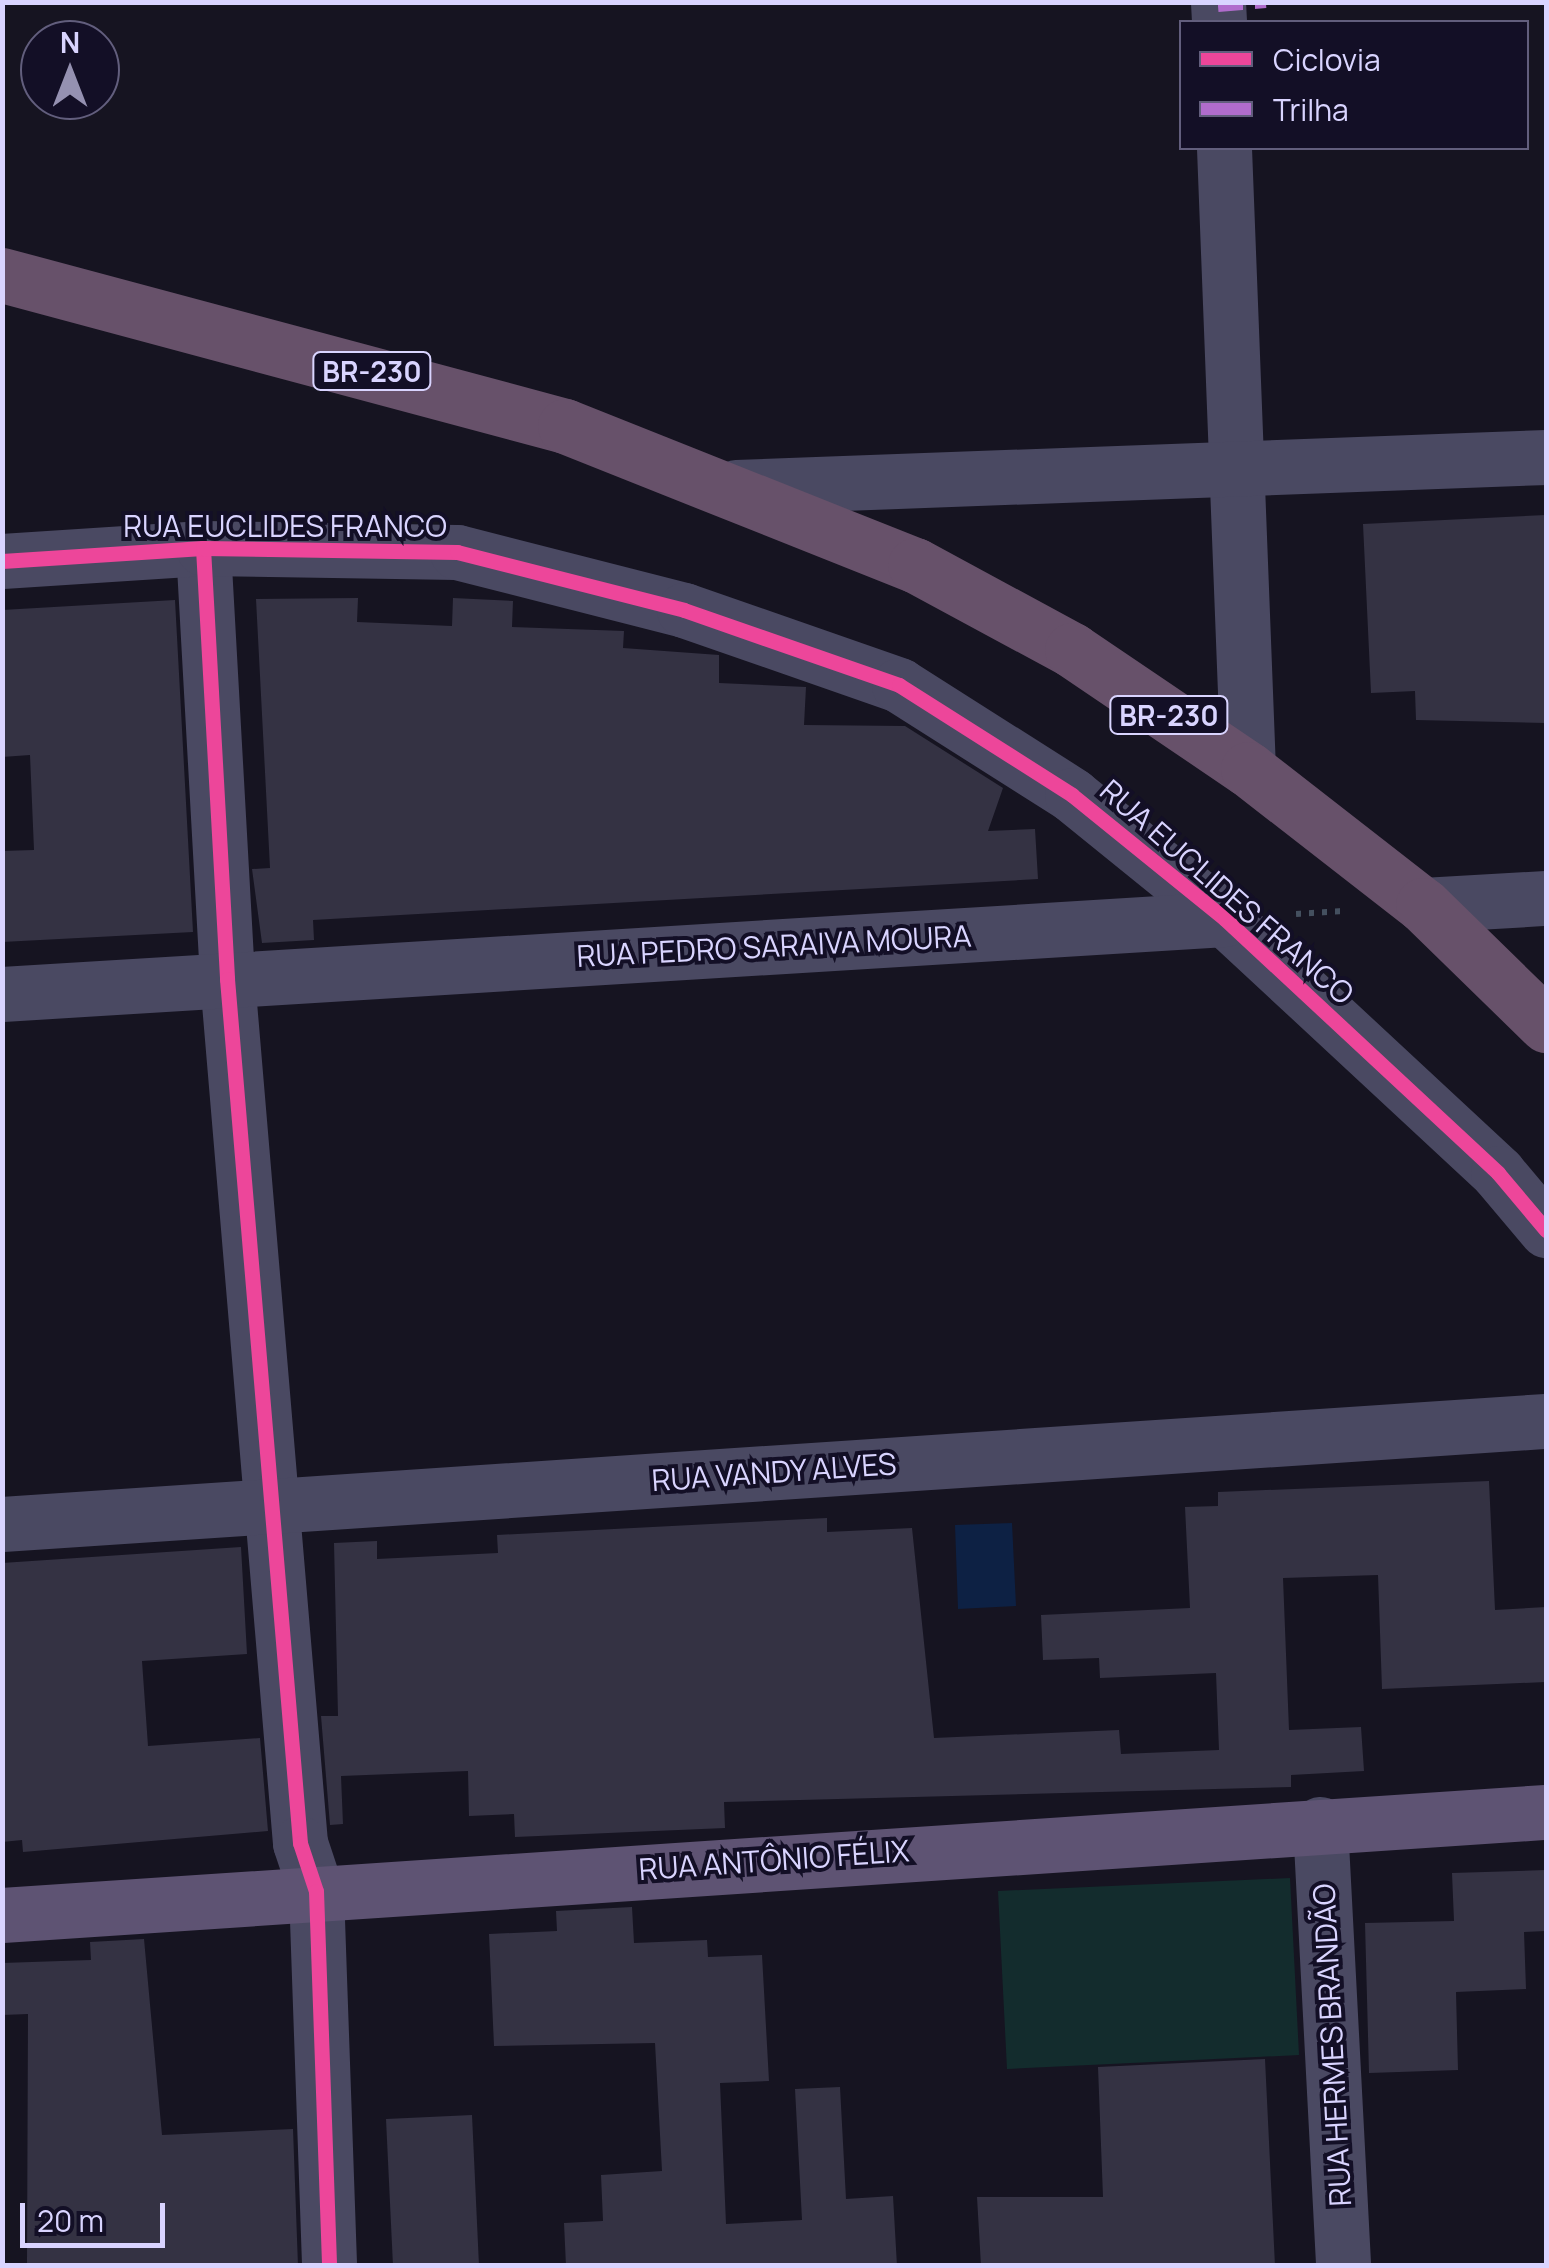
<!DOCTYPE html>
<meta charset="utf-8">
<style>
body{margin:0}
#map{position:relative;width:1549px;height:2268px;overflow:hidden;background:#161421;font-family:Manrope,sans-serif}
div>[style]{position:absolute}
[style*='--x']{left:calc(var(--x)*1px);top:calc(var(--y)*1px);width:calc(var(--w)*1px);rotate:calc(var(--a)*1deg)}
.green>*{inset:0;background:#132c2d}
.water>*{inset:0;background:#0d2144}
.building>*{inset:0;background:#343243}
.path>*{height:6px;margin-top:-3px;transform-origin:0;background:repeating-linear-gradient(90deg,#44505f 0 5px,transparent 0 13px)}
.minor>*{height:55px;margin:-27.5px;padding:0 27.5px;transform-origin:27.5px;border-radius:27.5px;background:#4a4962}
.major>*{height:55px;margin:-27.5px;padding:0 27.5px;transform-origin:27.5px;border-radius:27.5px;background:#5e5373}
.highway>*{height:55px;margin:-27.5px;padding:0 27.5px;transform-origin:27.5px;border-radius:27.5px;background:#67516a}
.quiet>*{height:12px;margin-top:-6px;transform-origin:0;background:repeating-linear-gradient(90deg,#b06ccc 0 25px,transparent 0 37px)}
.cycleway>*{height:15px;margin:-7.5px;padding:0 7.5px;transform-origin:7.5px;border-radius:7.5px;background:#ed469a}
span{translate:-50% -50%;white-space:nowrap;text-align:center;line-height:1.15;-webkit-text-stroke:8px #130f26;paint-order:stroke}
.shield-label span{padding:2px 8px;background:#130f26;border:2px solid;border-radius:8px;-webkit-text-stroke-width:0}
.shield-label{font-size:28px;color:#d9d4ff;font-weight:700}
.street-label{font-size:30px;color:#d9d4ff}
.frame{position:absolute;inset:0;border:5px solid #d9d4ff;pointer-events:none}
.legend{position:absolute;left:1179px;top:20px;width:350px;height:130px;box-sizing:border-box;background:#130f26;border:2px solid #625e7d;margin:0;padding:12px 18px;list-style:none;font-size:30px;color:#d9d4ff}
.legend li{display:flex;align-items:center;gap:20px;height:50px}
.legend b{width:50px;border:2px solid #625e7d}
.north{position:absolute;left:20px;top:20px;width:100px;height:100px;box-sizing:border-box;background:#130f26;border:2px solid #625e7d;border-radius:50%;rotate:0deg;font-size:28px;font-weight:700;line-height:40px;text-align:center;color:#d9d4ff}
.north::after{content:'';display:block;margin:auto;width:35px;height:45px;background:#9591b1;clip-path:polygon(50% 0,100% 100%,50% 72%,0 100%)}
.scale{position:absolute;left:20px;top:2203px;width:145px;height:45px;box-sizing:border-box;border:5px solid #d9d4ff;border-top:0;padding-left:12px;font-size:30px;line-height:35px;white-space:nowrap;color:#d9d4ff;-webkit-text-stroke:8px #130f26;paint-order:stroke}
</style>
<div id="map">
<div class="green">
<i style="clip-path:polygon(1290px 1878px,1299px 2055px,1007px 2069px,998px 1891px)"></i>
</div>
<div class="water">
<i style="clip-path:polygon(1012px 1523px,1016px 1606px,958px 1609px,955px 1525px)"></i>
</div>
<div class="building">
<i style="clip-path:polygon(1546px 515px,1546px 723px,1416px 720px,1415px 691px,1371px 693px,1363px 524px)"></i>
<i style="clip-path:polygon(358px 598px,357px 622px,452px 626px,453px 598px,513px 601px,512px 627px,624px 631px,623px 648px,719px 655px,719px 683px,806px 687px,804px 725px,905px 726px,1003px 788px,988px 831px,1035px 829px,1038px 879px,313px 920px,314px 940px,262px 943px,252px 869px,270px 868px,256px 599px)"></i>
<i style="clip-path:polygon(175px 600px,193px 932px,2px 942px,2px 851px,34px 850px,30px 755px,2px 757px,2px 610px)"></i>
<i style="clip-path:polygon(1489px 1481px,1495px 1610px,1546px 1607px,1546px 1682px,1382px 1689px,1378px 1575px,1283px 1578px,1289px 1730px,1361px 1727px,1364px 1771px,1291px 1775px,1291px 1787px,724px 1802px,725px 1828px,515px 1837px,514px 1814px,469px 1816px,468px 1771px,341px 1776px,343px 1824px,330px 1825px,321px 1716px,338px 1716px,334px 1543px,377px 1541px,377px 1559px,498px 1553px,497px 1535px,827px 1518px,827px 1532px,912px 1528px,934px 1738px,1119px 1730px,1121px 1754px,1219px 1750px,1216px 1673px,1100px 1678px,1099px 1658px,1043px 1660px,1041px 1615px,1190px 1608px,1185px 1507px,1218px 1506px,1218px 1492px)"></i>
<i style="clip-path:polygon(241px 1547px,247px 1654px,142px 1661px,148px 1746px,260px 1738px,268px 1831px,23px 1852px,22px 1840px,2px 1842px,2px 1563px)"></i>
<i style="clip-path:polygon(1546px 1870px,1546px 1931px,1524px 1932px,1526px 1989px,1456px 1992px,1458px 2070px,1369px 2073px,1365px 1923px,1454px 1921px,1452px 1873px)"></i>
<i style="clip-path:polygon(632px 1907px,634px 1943px,707px 1940px,708px 1957px,762px 1955px,769px 2081px,720px 2083px,726px 2224px,802px 2220px,795px 2089px,840px 2087px,846px 2199px,893px 2196px,897px 2266px,566px 2266px,564px 2223px,603px 2221px,601px 2175px,662px 2171px,655px 2043px,494px 2046px,489px 1934px,557px 1931px,556px 1911px)"></i>
<i style="clip-path:polygon(144px 1939px,162px 2135px,293px 2129px,298px 2266px,27px 2266px,28px 2014px,2px 2015px,2px 1963px,91px 1960px,90px 1942px)"></i>
<i style="clip-path:polygon(1265px 2059px,1275px 2266px,981px 2266px,977px 2197px,1103px 2197px,1098px 2067px)"></i>
<i style="clip-path:polygon(472px 2115px,479px 2266px,393px 2266px,386px 2119px)"></i>
</div>
<div class="path">
<i style="--x:1296;--y:914;--w:47;--a:-3.7"></i>
</div>
<div class="minor">
<i style="--x:1218;--y:2;--w:20;--a:87"></i>
<i style="--x:1224;--y:148;--w:621;--a:87.79"></i>
<i style="--x:736;--y:487;--w:811;--a:-2.12"></i>
<i style="--x:203;--y:548;--w:432;--a:86.8"></i>
<i style="--x:227;--y:979;--w:867;--a:85.17"></i>
<i style="--x:300;--y:1843;--w:51;--a:71.6"></i>
<i style="--x:316;--y:1891;--w:375;--a:88"></i>
<i style="--x:2;--y:561;--w:201;--a:-3.7"></i>
<i style="--x:203;--y:548;--w:254;--a:0.9"></i>
<i style="--x:457;--y:552;--w:234;--a:14.3"></i>
<i style="--x:684;--y:610;--w:228;--a:19.2"></i>
<i style="--x:899;--y:685;--w:205;--a:32.4"></i>
<i style="--x:1072;--y:795;--w:197;--a:39"></i>
<i style="--x:1225;--y:919;--w:373;--a:42.9"></i>
<i style="--x:1498;--y:1173;--w:75;--a:49.9"></i>
<i style="--x:1423;--y:905;--w:123;--a:-3.3"></i>
<i style="--x:2;--y:994;--w:1225;--a:-3.51"></i>
<i style="--x:2;--y:1524;--w:1547;--a:-3.82"></i>
<i style="--x:1320;--y:1824;--w:443;--a:87"></i>
</div>
<div class="major">
<i style="--x:2;--y:1915;--w:1547;--a:-3.82"></i>
</div>
<div class="highway">
<i style="--x:2;--y:275;--w:583;--a:15.01"></i>
<i style="--x:565;--y:426;--w:377;--a:21.7"></i>
<i style="--x:915;--y:565;--w:179;--a:28.4"></i>
<i style="--x:1072;--y:650;--w:212;--a:34.1"></i>
<i style="--x:1248;--y:769;--w:222;--a:37.9"></i>
<i style="--x:1423;--y:905;--w:172;--a:44.3"></i>
</div>
<div class="quiet">
<i style="--x:1218;--y:6;--w:48;--a:-4.8"></i>
</div>
<div class="cycleway">
<i style="--x:203;--y:548;--w:432;--a:86.8"></i>
<i style="--x:227;--y:979;--w:867;--a:85.17"></i>
<i style="--x:300;--y:1843;--w:51;--a:71.6"></i>
<i style="--x:316;--y:1891;--w:375;--a:88"></i>
<i style="--x:2;--y:561;--w:201;--a:-3.7"></i>
<i style="--x:203;--y:548;--w:254;--a:0.9"></i>
<i style="--x:457;--y:552;--w:234;--a:14.3"></i>
<i style="--x:684;--y:610;--w:228;--a:19.2"></i>
<i style="--x:899;--y:685;--w:205;--a:32.4"></i>
<i style="--x:1072;--y:795;--w:197;--a:39"></i>
<i style="--x:1225;--y:919;--w:373;--a:42.9"></i>
<i style="--x:1498;--y:1173;--w:75;--a:49.9"></i>
</div>
<div class="shield-label">
<span style="left:372px;top:371px">BR-230</span>
<span style="left:1169px;top:715px">BR-230</span>
</div>
<div class="street-label">
<span style="left:285px;top:526px">RUA EUCLIDES FRANCO</span>
<span style="left:1227px;top:892px;rotate:41deg">RUA EUCLIDES FRANCO</span>
<span style="left:774px;top:946px;rotate:-3deg">RUA PEDRO SARAIVA MOURA</span>
<span style="left:774px;top:1472px;rotate:-4deg">RUA VANDY ALVES</span>
<span style="left:774px;top:1860px;rotate:-4deg">RUA ANTÔNIO FÉLIX</span>
<span style="left:1332px;top:2045px;rotate:-93deg">RUA HERMES BRANDÃO</span>
</div>
<div class="frame"></div>
<ul class="legend">
<li><b style="height:12px;background:#ed469a"></b>Ciclovia</li>
<li><b style="height:12px;background:#b06ccc"></b>Trilha</li>
</ul>
<div class="north">N</div>
<div class="scale">20 m</div>
</div>
